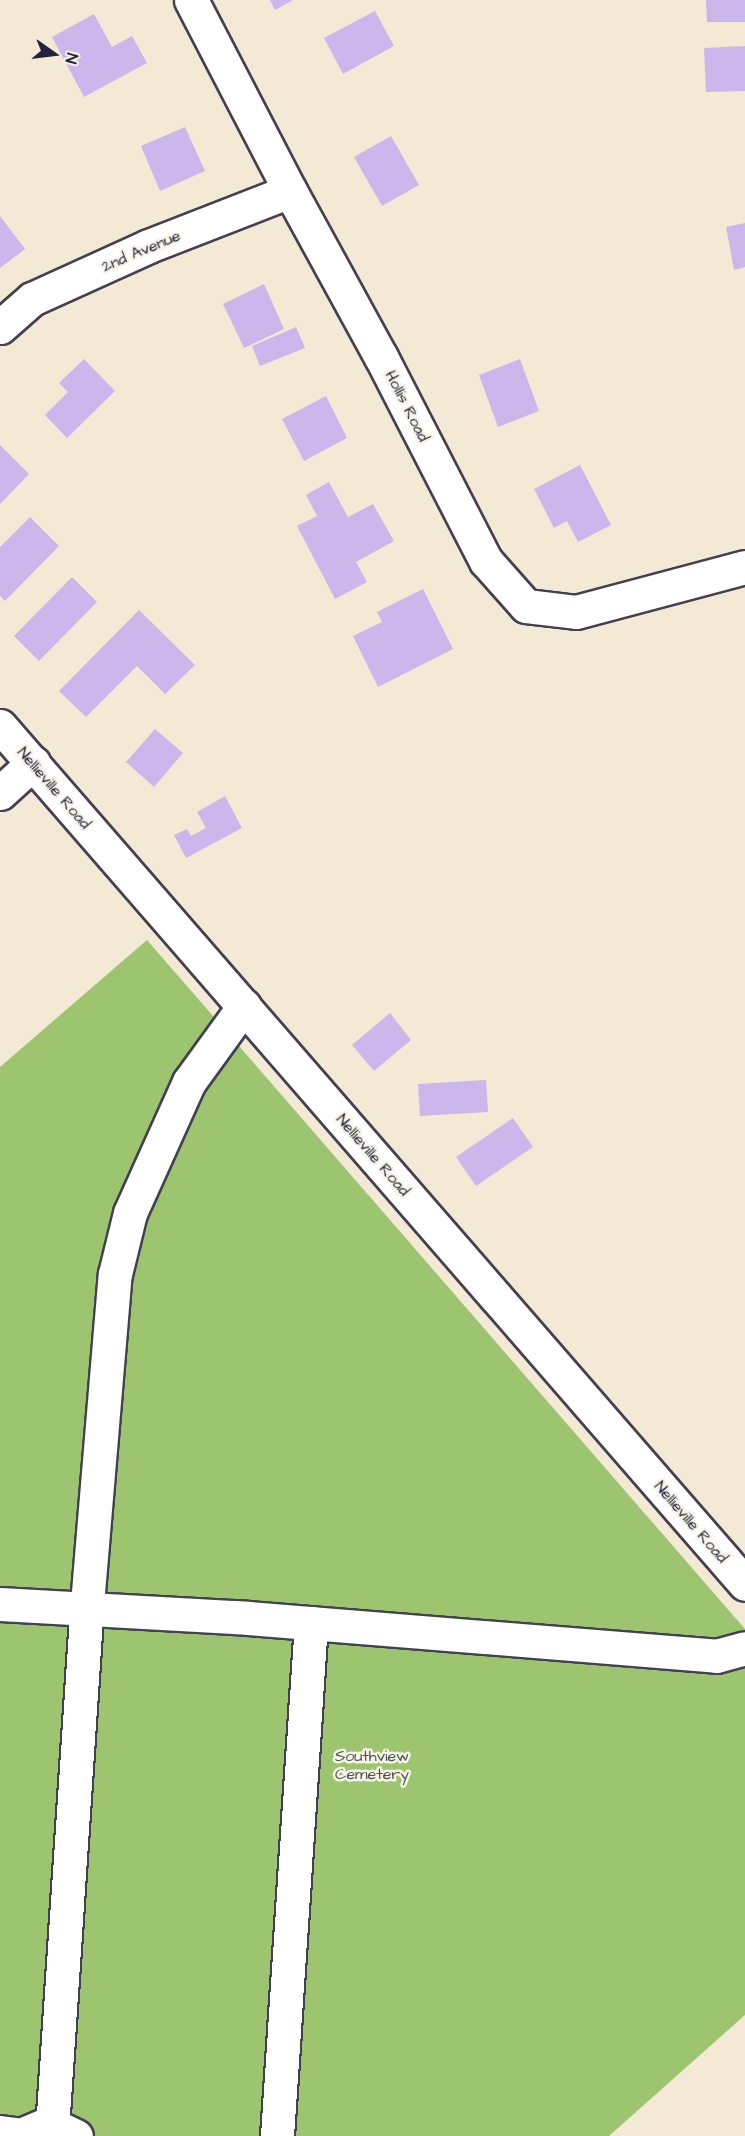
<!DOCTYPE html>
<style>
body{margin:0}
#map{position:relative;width:745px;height:2136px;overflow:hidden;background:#f4e9d4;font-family:"Architects Daughter",sans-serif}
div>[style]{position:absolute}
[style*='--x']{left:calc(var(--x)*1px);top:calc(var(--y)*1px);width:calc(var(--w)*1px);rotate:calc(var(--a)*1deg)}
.green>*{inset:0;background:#9dc570}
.building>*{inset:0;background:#cbb7eb}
.roads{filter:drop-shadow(2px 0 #424052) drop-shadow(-2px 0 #424052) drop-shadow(0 2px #424052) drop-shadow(0 -2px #424052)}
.minor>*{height:33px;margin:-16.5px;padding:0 16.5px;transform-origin:16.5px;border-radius:16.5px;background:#fff}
span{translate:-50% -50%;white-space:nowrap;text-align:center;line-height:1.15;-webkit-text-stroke:5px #f7f3e8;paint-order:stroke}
.street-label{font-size:16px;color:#22223b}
.park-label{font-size:16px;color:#47534b}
.north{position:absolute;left:24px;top:24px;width:60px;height:60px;-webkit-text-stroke:4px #f7f3e8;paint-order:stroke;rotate:104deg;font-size:16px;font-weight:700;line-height:24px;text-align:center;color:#22223b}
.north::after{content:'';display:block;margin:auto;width:21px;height:27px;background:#22223b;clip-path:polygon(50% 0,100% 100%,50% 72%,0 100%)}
</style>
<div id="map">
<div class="green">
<i style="clip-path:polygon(147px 940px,745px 1629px,745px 2015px,609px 2136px,0 2136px,0 1067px)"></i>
</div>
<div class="building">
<i style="clip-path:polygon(270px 0,293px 0,275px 10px)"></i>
<i style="clip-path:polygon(706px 0,745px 0,745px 22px,707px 22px)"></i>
<i style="clip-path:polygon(375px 11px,394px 46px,343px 74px,324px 38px)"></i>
<i style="clip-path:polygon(94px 14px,112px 47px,132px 36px,147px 63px,84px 97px,52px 37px)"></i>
<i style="clip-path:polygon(745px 46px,745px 91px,706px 92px,704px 48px)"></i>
<i style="clip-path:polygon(185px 127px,205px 171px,160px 191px,141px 146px)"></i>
<i style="clip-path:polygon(391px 136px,419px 185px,382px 206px,354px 157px)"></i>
<i style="clip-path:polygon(0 216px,25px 249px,0 268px)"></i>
<i style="clip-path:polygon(745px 223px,745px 267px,734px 270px,726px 227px)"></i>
<i style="clip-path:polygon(264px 284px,284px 329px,244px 348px,223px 304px)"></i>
<i style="clip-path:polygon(296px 327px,305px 348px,260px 366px,252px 346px)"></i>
<i style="clip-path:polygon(84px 359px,115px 391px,67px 438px,45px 415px,68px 392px,59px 383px)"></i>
<i style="clip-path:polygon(520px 359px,539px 411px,498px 427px,479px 375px)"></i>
<i style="clip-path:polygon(326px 396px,347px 438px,304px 461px,282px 419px)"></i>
<i style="clip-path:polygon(0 445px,29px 474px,0 504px)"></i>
<i style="clip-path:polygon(580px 465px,611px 525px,578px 542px,567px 521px,554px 528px,534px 489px)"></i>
<i style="clip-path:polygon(329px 482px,348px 517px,373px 504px,394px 541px,356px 562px,367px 582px,335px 599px,297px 526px,317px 516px,306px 495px)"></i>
<i style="clip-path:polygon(30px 517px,59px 546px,5px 601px,0 596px,0 547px)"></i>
<i style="clip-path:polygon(72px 577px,97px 602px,39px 661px,14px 636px)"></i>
<i style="clip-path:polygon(423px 589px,453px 649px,378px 687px,353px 636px,382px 622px,377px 612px)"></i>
<i style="clip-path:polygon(139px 610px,195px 665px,165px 694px,137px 666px,86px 717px,59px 691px)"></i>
<i style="clip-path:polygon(155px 729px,183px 753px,154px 787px,126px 762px)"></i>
<i style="clip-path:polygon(225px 796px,242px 828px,186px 858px,174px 835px,187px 829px,191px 836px,206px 828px,197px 812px)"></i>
<i style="clip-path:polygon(390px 1013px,411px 1040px,374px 1071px,352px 1045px)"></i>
<i style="clip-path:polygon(486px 1080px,488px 1112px,420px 1116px,418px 1084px)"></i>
<i style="clip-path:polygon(513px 1118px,533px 1147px,476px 1186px,456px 1157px)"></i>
</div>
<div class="roads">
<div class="minor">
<i style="--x:191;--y:0;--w:215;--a:62.6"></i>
<i style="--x:290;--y:191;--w:189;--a:61.3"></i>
<i style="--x:381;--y:357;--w:229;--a:62.8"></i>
<i style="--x:486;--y:561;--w:60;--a:48.4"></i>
<i style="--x:526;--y:606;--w:50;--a:6.8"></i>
<i style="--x:576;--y:612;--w:175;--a:-14.9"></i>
<i style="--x:0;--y:327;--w:43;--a:-41.2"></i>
<i style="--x:32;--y:299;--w:128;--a:-24.4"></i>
<i style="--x:149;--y:246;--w:151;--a:-21.3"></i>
<i style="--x:0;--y:726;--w:1136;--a:49.03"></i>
<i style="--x:0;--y:793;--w:45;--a:-42.3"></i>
<i style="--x:0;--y:1604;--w:248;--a:3.2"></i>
<i style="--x:248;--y:1618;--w:470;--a:4.6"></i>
<i style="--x:716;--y:1656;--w:30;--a:-15"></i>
<i style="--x:49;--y:2123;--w:30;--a:26"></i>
<i style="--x:0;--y:2132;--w:21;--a:8"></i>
<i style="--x:21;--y:2135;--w:30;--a:-23"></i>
<i style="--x:49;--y:2123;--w:10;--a:-66"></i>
<i style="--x:53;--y:2114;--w:499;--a:-86.2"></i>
<i style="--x:86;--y:1616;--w:343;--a:-85.2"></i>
<i style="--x:115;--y:1274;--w:63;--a:-76.2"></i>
<i style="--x:130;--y:1213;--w:144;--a:-65.8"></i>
<i style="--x:189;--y:1082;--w:94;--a:-54.1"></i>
<i style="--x:277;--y:2136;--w:514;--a:-86.21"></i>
</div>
</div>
<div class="street-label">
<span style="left:141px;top:251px;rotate:-23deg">2nd Avenue</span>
<span style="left:407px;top:406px;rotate:63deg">Hollis Road</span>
<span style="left:54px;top:788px;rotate:49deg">Nellieville Road</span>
<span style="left:373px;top:1155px;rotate:49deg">Nellieville Road</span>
<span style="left:691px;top:1522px;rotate:49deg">Nellieville Road</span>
</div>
<div class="park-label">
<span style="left:372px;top:1765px">Southview<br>Cemetery</span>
</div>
<div class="north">N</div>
</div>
